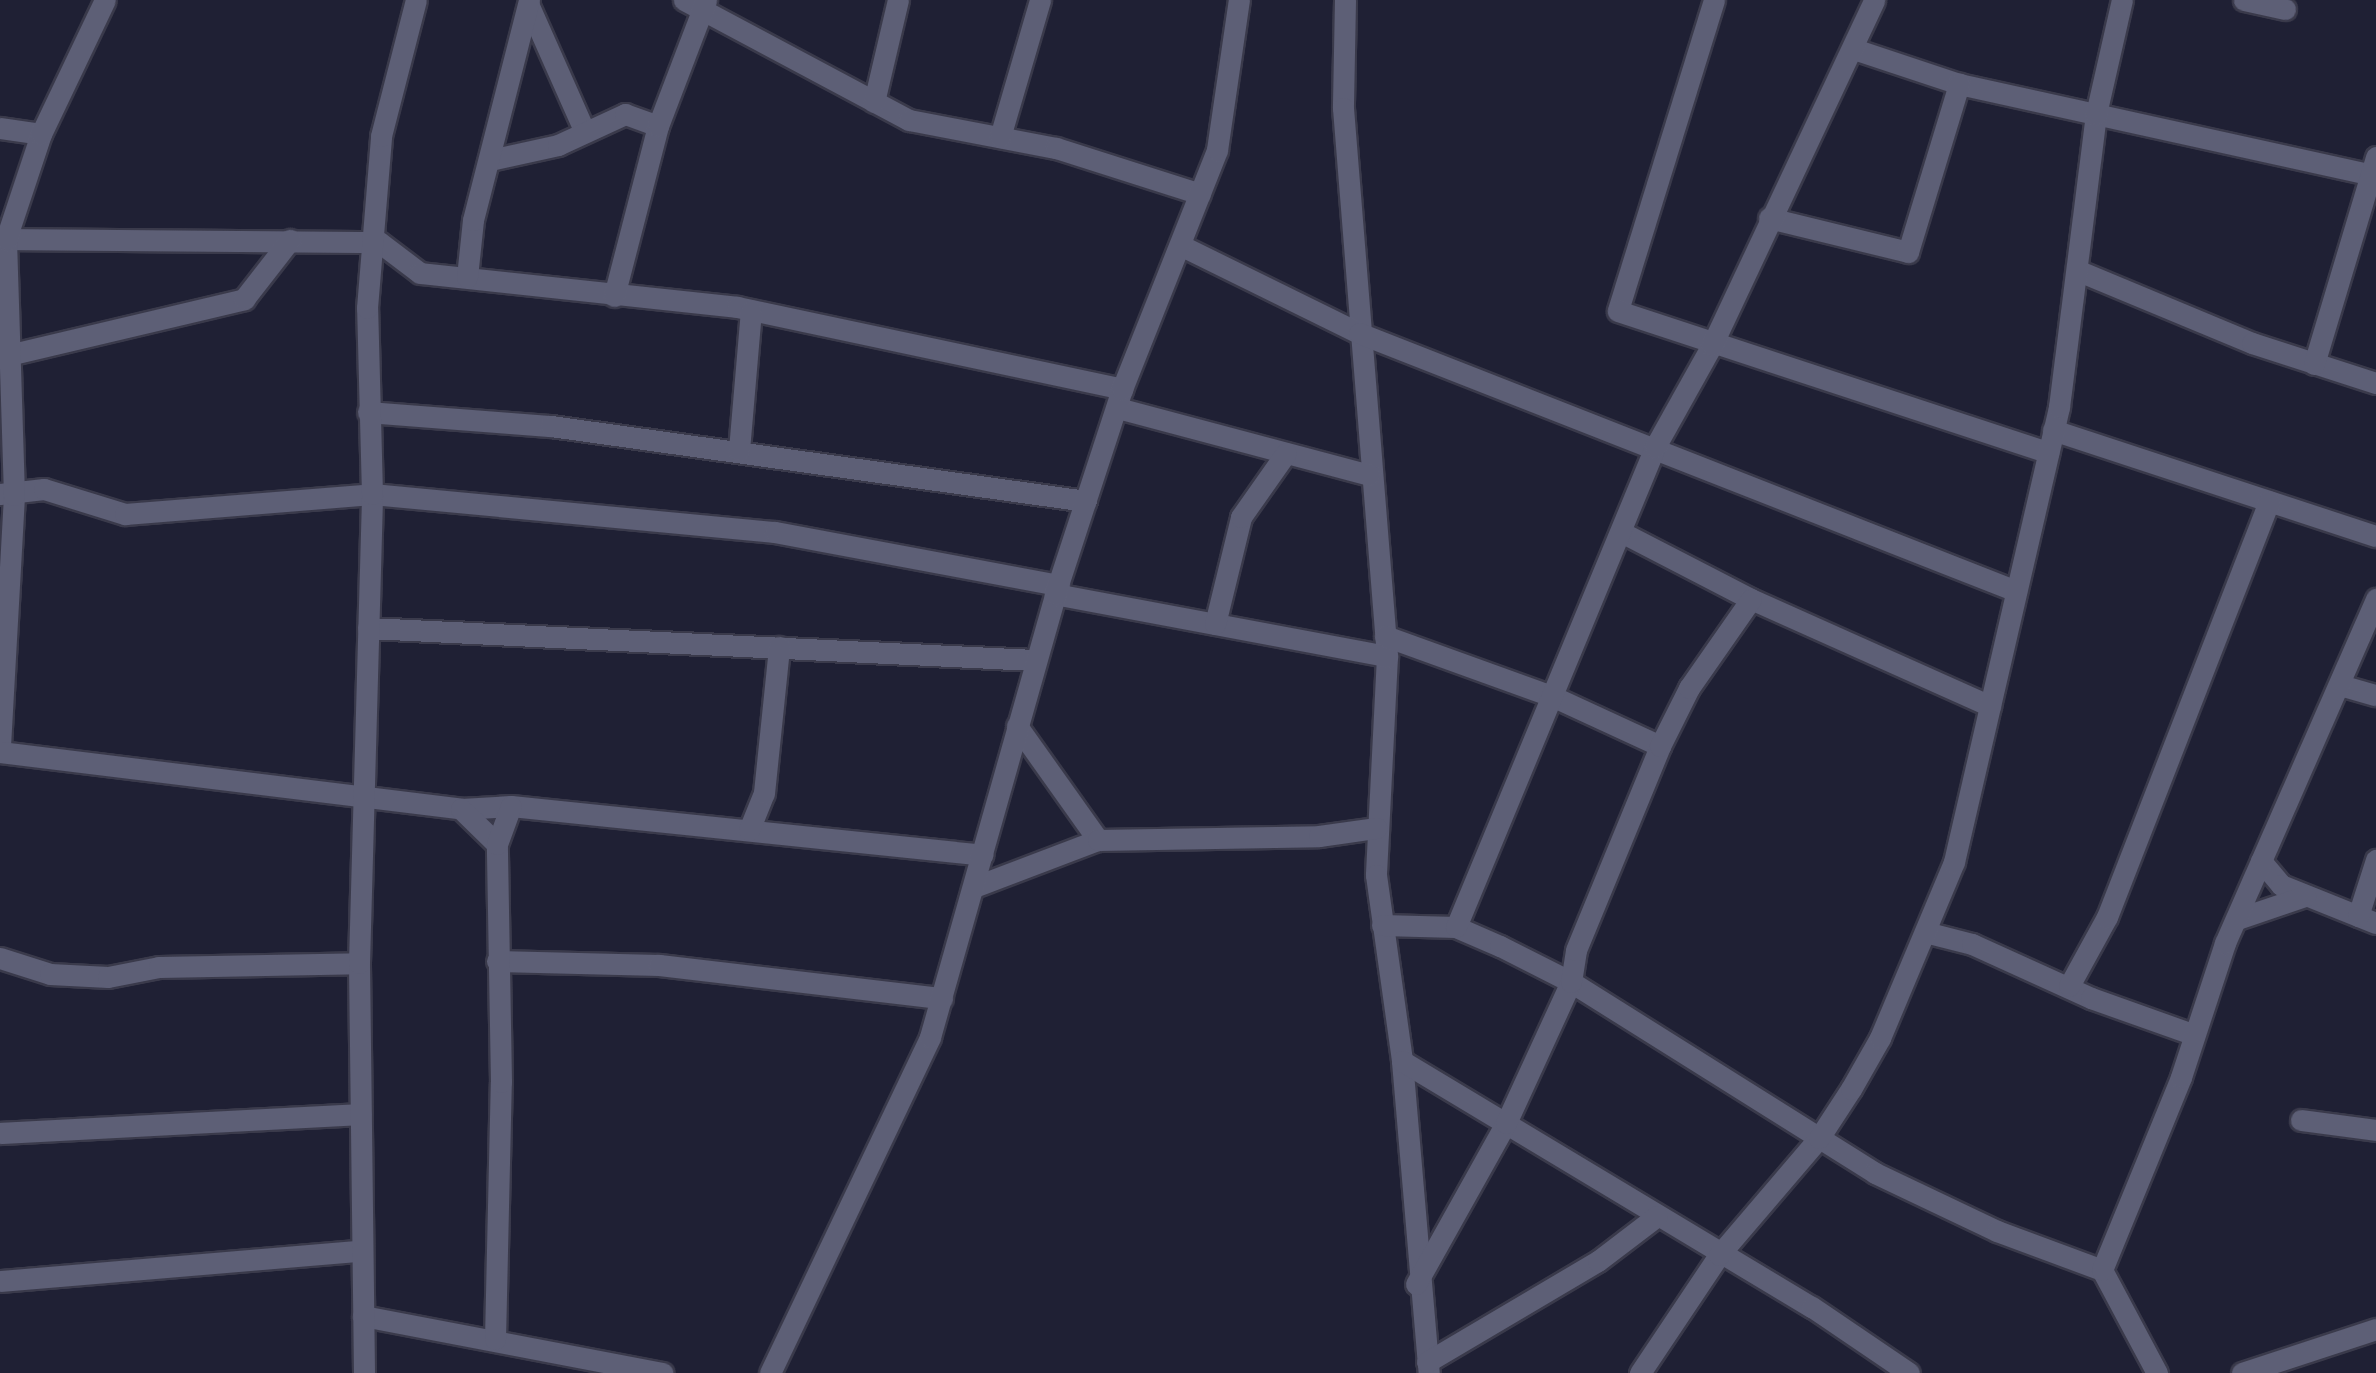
<!DOCTYPE html>
<style>
body{margin:0}
#map{position:relative;width:2376px;height:1373px;overflow:hidden;background:#1f2034;font-family:"Noto Sans",sans-serif}
div>[style]{position:absolute}
[style*='--x']{left:calc(var(--x)*1px);top:calc(var(--y)*1px);width:calc(var(--w)*1px);rotate:calc(var(--a)*1deg)}
.roads{filter:drop-shadow(2px 0 #3a3a4b) drop-shadow(-2px 0 #3a3a4b) drop-shadow(0 2px #3a3a4b) drop-shadow(0 -2px #3a3a4b)}
.minor>*{height:21px;margin:-10.5px;padding:0 10.5px;transform-origin:10.5px;border-radius:10.5px;background:#5d5f76}
span{translate:-50% -50%;white-space:nowrap;text-align:center;line-height:1.15;-webkit-text-stroke:7px #1f2034;paint-order:stroke}
</style>
<div id="map">
<div class="roads">
<div class="minor">
<i style="--x:684;--y:0;--w:255;--a:28.1"></i>
<i style="--x:909;--y:120;--w:150;--a:10.8"></i>
<i style="--x:1056;--y:148;--w:151;--a:17.7"></i>
<i style="--x:1345;--y:0;--w:108;--a:91.1"></i>
<i style="--x:1343;--y:108;--w:550;--a:85.41"></i>
<i style="--x:1387;--y:656;--w:219;--a:92.9"></i>
<i style="--x:1376;--y:875;--w:188;--a:82"></i>
<i style="--x:1402;--y:1061;--w:313;--a:85.1"></i>
<i style="--x:1714;--y:0;--w:325;--a:107.2"></i>
<i style="--x:1618;--y:311;--w:453;--a:18.2"></i>
<i style="--x:2244;--y:0;--w:42;--a:12.4"></i>
<i style="--x:529;--y:6;--w:136;--a:66.1"></i>
<i style="--x:1854;--y:49;--w:111;--a:18.4"></i>
<i style="--x:1959;--y:84;--w:427;--a:12.4"></i>
<i style="--x:874;--y:102;--w:105;--a:-76.8"></i>
<i style="--x:0;--y:128;--w:41;--a:8.3"></i>
<i style="--x:1000;--y:137;--w:143;--a:-73.7"></i>
<i style="--x:490;--y:160;--w:70;--a:-12.4"></i>
<i style="--x:558;--y:145;--w:74;--a:-24.8"></i>
<i style="--x:625;--y:114;--w:35;--a:20"></i>
<i style="--x:1769;--y:218;--w:143;--a:13.7"></i>
<i style="--x:1908;--y:252;--w:176;--a:-73.1"></i>
<i style="--x:6;--y:239;--w:373;--a:0.5"></i>
<i style="--x:379;--y:242;--w:51;--a:37.1"></i>
<i style="--x:420;--y:273;--w:319;--a:6.1"></i>
<i style="--x:737;--y:307;--w:394;--a:12"></i>
<i style="--x:1182;--y:246;--w:197;--a:26.2"></i>
<i style="--x:1359;--y:333;--w:706;--a:21.44"></i>
<i style="--x:2079;--y:271;--w:187;--a:22.6"></i>
<i style="--x:2252;--y:343;--w:130;--a:17.9"></i>
<i style="--x:467;--y:277;--w:57;--a:-84"></i>
<i style="--x:473;--y:220;--w:227;--a:-75.7"></i>
<i style="--x:614;--y:296;--w:176;--a:-75.5"></i>
<i style="--x:658;--y:126;--w:135;--a:-69.1"></i>
<i style="--x:8;--y:355;--w:243;--a:-13.3"></i>
<i style="--x:244;--y:299;--w:75;--a:-52.1"></i>
<i style="--x:2314;--y:364;--w:216;--a:-73.3"></i>
<i style="--x:1118;--y:408;--w:260;--a:14.9"></i>
<i style="--x:368;--y:412;--w:184;--a:4.4"></i>
<i style="--x:551;--y:426;--w:540;--a:7.98"></i>
<i style="--x:2053;--y:430;--w:340;--a:18.2"></i>
<i style="--x:739;--y:450;--w:140;--a:-85.1"></i>
<i style="--x:0;--y:494;--w:44;--a:-6.5"></i>
<i style="--x:44;--y:489;--w:85;--a:17.2"></i>
<i style="--x:125;--y:514;--w:248;--a:-4.6"></i>
<i style="--x:372;--y:494;--w:405;--a:5.4"></i>
<i style="--x:775;--y:532;--w:289;--a:10.6"></i>
<i style="--x:1623;--y:533;--w:144;--a:27.3"></i>
<i style="--x:1751;--y:599;--w:262;--a:24.1"></i>
<i style="--x:1055;--y:594;--w:338;--a:10.6"></i>
<i style="--x:1215;--y:624;--w:110;--a:-76.3"></i>
<i style="--x:1241;--y:517;--w:78;--a:-54.9"></i>
<i style="--x:368;--y:628;--w:668;--a:2.75"></i>
<i style="--x:1385;--y:636;--w:180;--a:19.8"></i>
<i style="--x:1554;--y:697;--w:117;--a:24.8"></i>
<i style="--x:2340;--y:685;--w:37;--a:16"></i>
<i style="--x:1017;--y:726;--w:140;--a:54.6"></i>
<i style="--x:0;--y:746;--w:251;--a:-86.8"></i>
<i style="--x:14;--y:495;--w:256;--a:-91.8"></i>
<i style="--x:6;--y:239;--w:111;--a:-71.6"></i>
<i style="--x:41;--y:134;--w:148;--a:-64.5"></i>
<i style="--x:0;--y:752;--w:465;--a:7"></i>
<i style="--x:461;--y:809;--w:50;--a:-3.4"></i>
<i style="--x:511;--y:806;--w:474;--a:5.9"></i>
<i style="--x:461;--y:809;--w:50;--a:44.2"></i>
<i style="--x:749;--y:830;--w:40;--a:-68"></i>
<i style="--x:764;--y:793;--w:147;--a:-84.1"></i>
<i style="--x:2261;--y:861;--w:31;--a:50"></i>
<i style="--x:2281;--y:885;--w:102;--a:21.8"></i>
<i style="--x:974;--y:887;--w:133;--a:-20.8"></i>
<i style="--x:1098;--y:840;--w:221;--a:-1"></i>
<i style="--x:1319;--y:836;--w:58;--a:-8"></i>
<i style="--x:2358;--y:916;--w:59;--a:-72.2"></i>
<i style="--x:2240;--y:918;--w:69;--a:-18.7"></i>
<i style="--x:1382;--y:925;--w:74;--a:1.5"></i>
<i style="--x:1456;--y:927;--w:48;--a:23.4"></i>
<i style="--x:1500;--y:946;--w:80;--a:26.9"></i>
<i style="--x:1571;--y:982;--w:359;--a:32.1"></i>
<i style="--x:1875;--y:1173;--w:135;--a:25.4"></i>
<i style="--x:1997;--y:1231;--w:112;--a:20.4"></i>
<i style="--x:2102;--y:1270;--w:117;--a:61.9"></i>
<i style="--x:1456;--y:927;--w:520;--a:-67.48"></i>
<i style="--x:1655;--y:447;--w:117;--a:-60.8"></i>
<i style="--x:1712;--y:345;--w:381;--a:-64.8"></i>
<i style="--x:1925;--y:932;--w:49;--a:14.3"></i>
<i style="--x:1972;--y:944;--w:131;--a:24.4"></i>
<i style="--x:2091;--y:998;--w:107;--a:19.6"></i>
<i style="--x:0;--y:958;--w:52;--a:17.7"></i>
<i style="--x:50;--y:974;--w:58;--a:3"></i>
<i style="--x:108;--y:977;--w:52;--a:-11.1"></i>
<i style="--x:159;--y:967;--w:200;--a:-1.1"></i>
<i style="--x:497;--y:961;--w:162;--a:1.4"></i>
<i style="--x:659;--y:965;--w:285;--a:6.7"></i>
<i style="--x:2069;--y:986;--w:79;--a:-61.2"></i>
<i style="--x:2107;--y:917;--w:446;--a:-68.7"></i>
<i style="--x:1402;--y:1061;--w:478;--a:31"></i>
<i style="--x:1812;--y:1307;--w:117;--a:34.2"></i>
<i style="--x:2301;--y:1120;--w:76;--a:7.6"></i>
<i style="--x:0;--y:1133;--w:361;--a:-3"></i>
<i style="--x:2102;--y:1270;--w:209;--a:-67.7"></i>
<i style="--x:2181;--y:1077;--w:141;--a:-71.8"></i>
<i style="--x:2225;--y:943;--w:376;--a:-66.3"></i>
<i style="--x:0;--y:1281;--w:362;--a:-4.8"></i>
<i style="--x:1416;--y:1284;--w:184;--a:-60.8"></i>
<i style="--x:1506;--y:1123;--w:155;--a:-65.3"></i>
<i style="--x:1571;--y:982;--w:32;--a:-81"></i>
<i style="--x:1576;--y:950;--w:221;--a:-67.6"></i>
<i style="--x:1660;--y:746;--w:65;--a:-63.4"></i>
<i style="--x:1689;--y:688;--w:108;--a:-55.1"></i>
<i style="--x:363;--y:1316;--w:305;--a:10.8"></i>
<i style="--x:495;--y:1339;--w:257;--a:-88.7"></i>
<i style="--x:501;--y:1082;--w:238;--a:-91"></i>
<i style="--x:497;--y:844;--w:40;--a:-69.8"></i>
<i style="--x:1427;--y:1362;--w:199;--a:-30.6"></i>
<i style="--x:1598;--y:1261;--w:74;--a:-37.3"></i>
<i style="--x:364;--y:1373;--w:410;--a:-90.7"></i>
<i style="--x:359;--y:963;--w:469;--a:-88.4"></i>
<i style="--x:372;--y:494;--w:186;--a:-91.5"></i>
<i style="--x:367;--y:308;--w:173;--a:-85.3"></i>
<i style="--x:381;--y:136;--w:140;--a:-75.6"></i>
<i style="--x:770;--y:1373;--w:372;--a:-64.5"></i>
<i style="--x:930;--y:1037;--w:460;--a:-74.2"></i>
<i style="--x:1055;--y:594;--w:216;--a:-71.9"></i>
<i style="--x:1122;--y:389;--w:257;--a:-68.3"></i>
<i style="--x:1217;--y:150;--w:152;--a:-81.7"></i>
<i style="--x:1640;--y:1373;--w:142;--a:-56.2"></i>
<i style="--x:1719;--y:1255;--w:154;--a:-49.5"></i>
<i style="--x:1819;--y:1138;--w:59;--a:-56.9"></i>
<i style="--x:1851;--y:1089;--w:59;--a:-60.4"></i>
<i style="--x:1880;--y:1038;--w:191;--a:-67.2"></i>
<i style="--x:1954;--y:862;--w:467;--a:-77"></i>
<i style="--x:2059;--y:407;--w:295;--a:-82.8"></i>
<i style="--x:2096;--y:114;--w:117;--a:-77.2"></i>
<i style="--x:2242;--y:1373;--w:141;--a:-18.2"></i>
</div>
</div>
</div>
